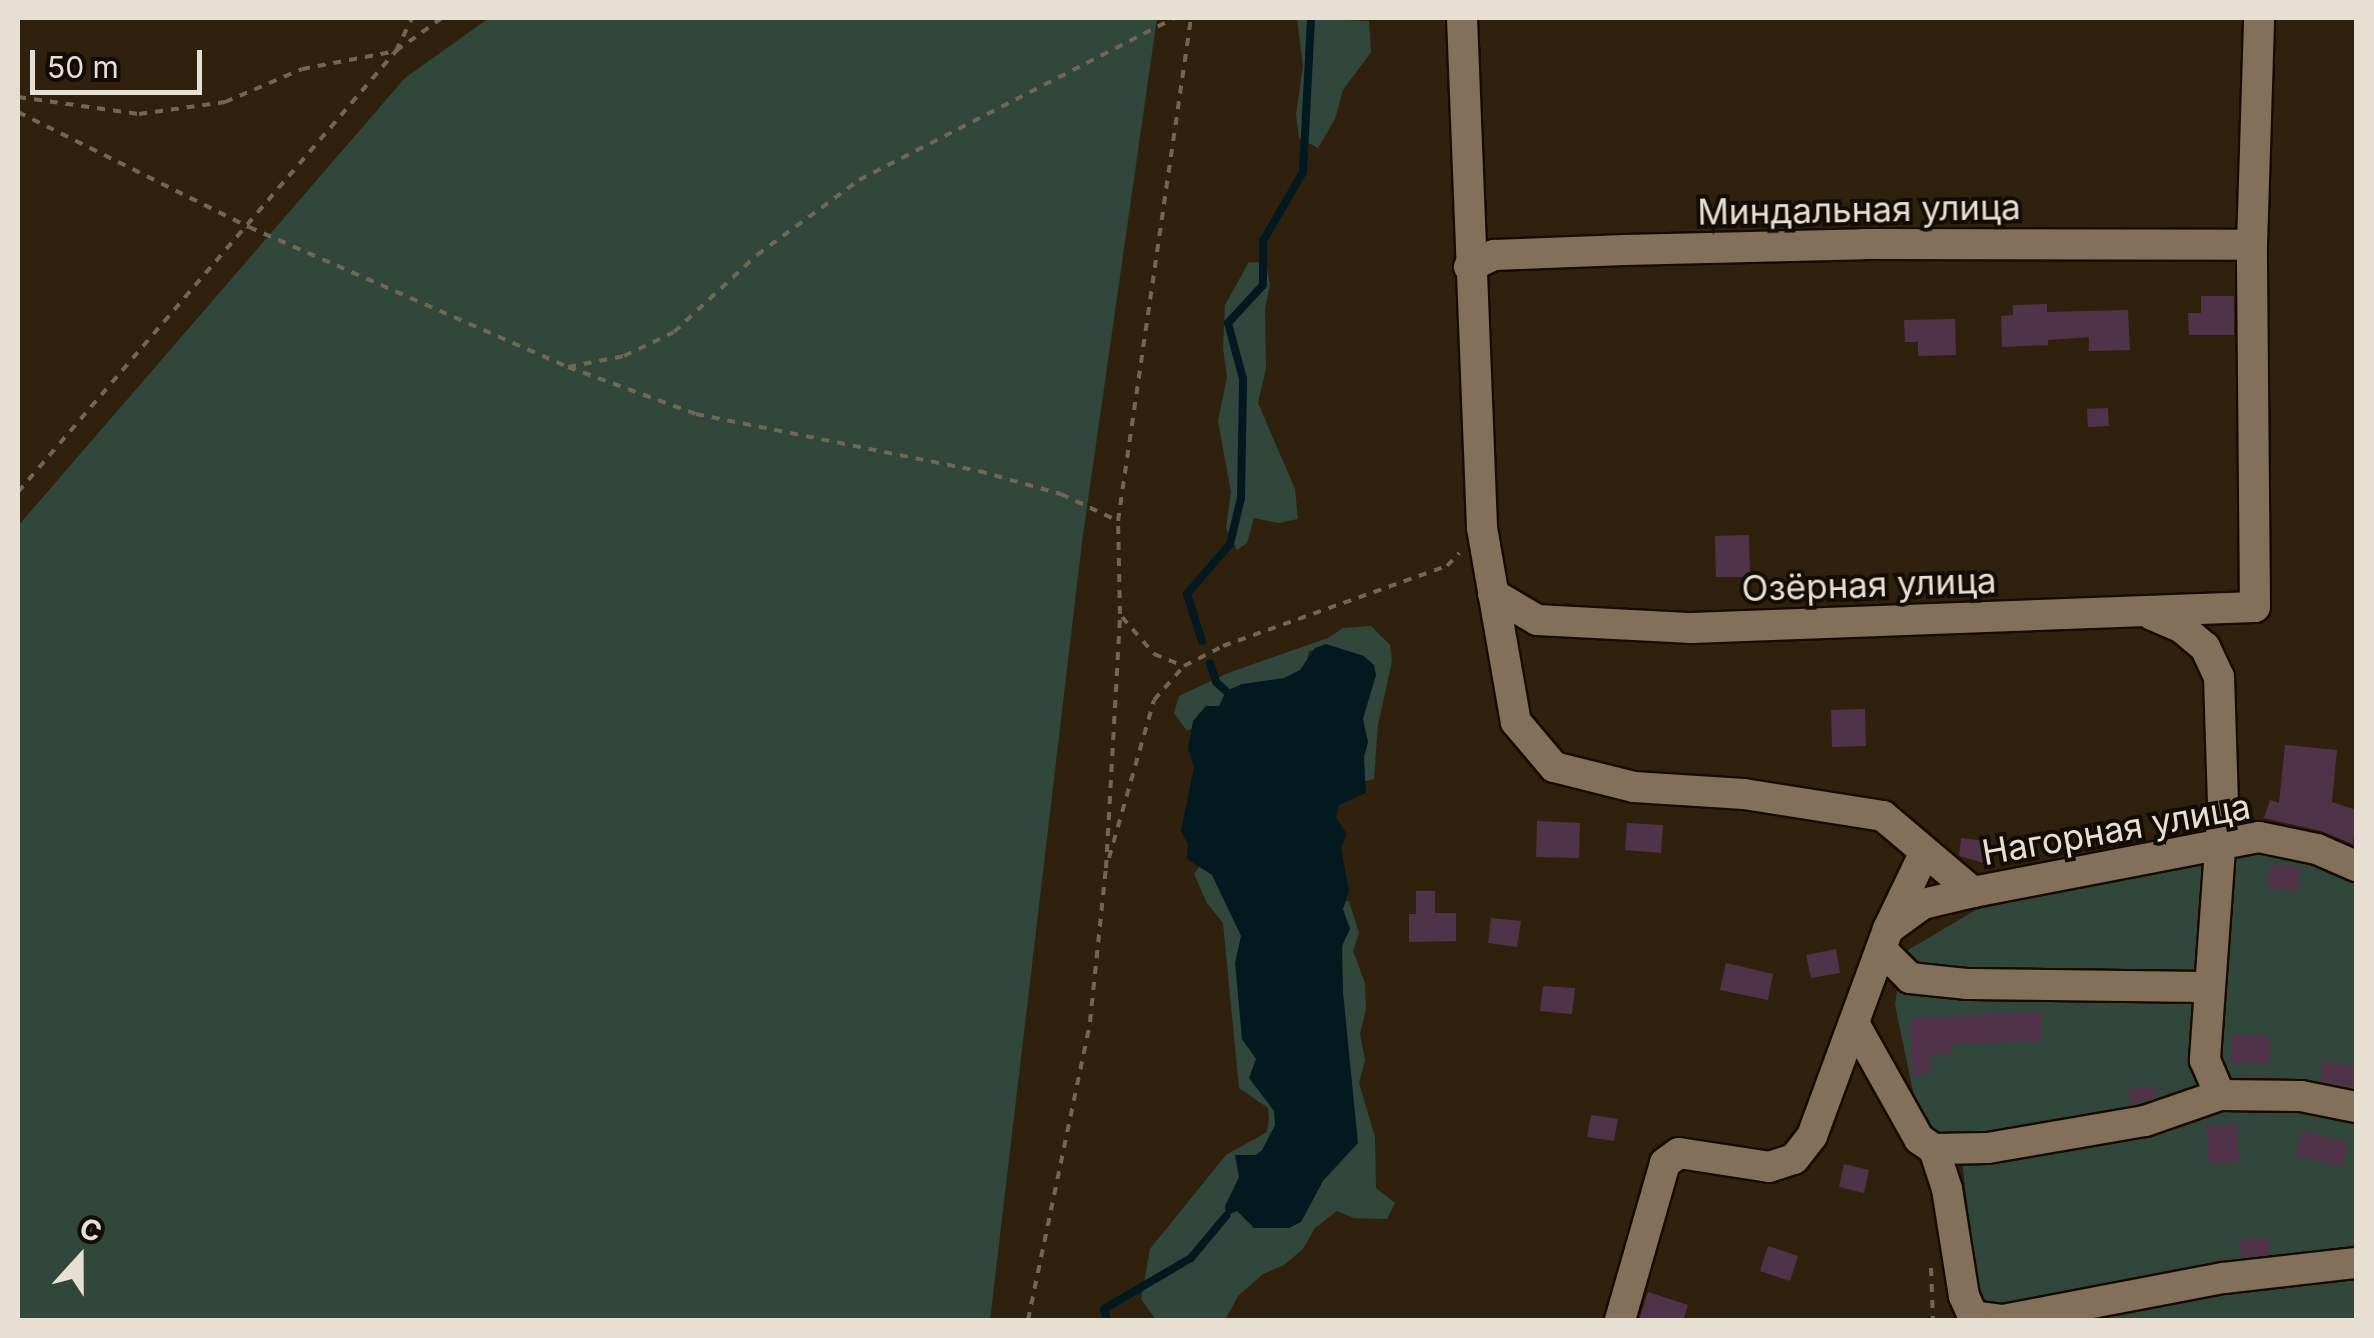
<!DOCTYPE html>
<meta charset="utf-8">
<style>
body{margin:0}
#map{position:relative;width:2374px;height:1338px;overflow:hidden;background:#30210e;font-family:Inter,sans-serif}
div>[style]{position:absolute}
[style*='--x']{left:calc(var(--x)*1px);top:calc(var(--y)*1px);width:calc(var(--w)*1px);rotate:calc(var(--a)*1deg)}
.green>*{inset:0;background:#32473c}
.water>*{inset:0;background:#021a1f}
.stream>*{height:8px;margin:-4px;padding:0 4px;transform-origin:4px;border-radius:4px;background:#021a1f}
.building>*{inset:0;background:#513349}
.path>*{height:4px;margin-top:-2px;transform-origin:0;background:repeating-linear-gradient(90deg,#736656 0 8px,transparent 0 16px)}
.roads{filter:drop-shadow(2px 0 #170a00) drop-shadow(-2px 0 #170a00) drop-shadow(0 2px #170a00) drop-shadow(0 -2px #170a00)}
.minor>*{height:30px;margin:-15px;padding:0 15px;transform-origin:15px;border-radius:15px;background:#82705b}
span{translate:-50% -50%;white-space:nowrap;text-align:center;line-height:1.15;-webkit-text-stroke:8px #130c05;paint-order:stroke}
.street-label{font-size:35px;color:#e8dfd3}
.frame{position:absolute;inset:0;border:20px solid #e8dfd3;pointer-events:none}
.north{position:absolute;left:30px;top:1208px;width:100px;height:100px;-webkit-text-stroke:8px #130c05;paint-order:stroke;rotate:21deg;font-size:28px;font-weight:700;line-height:40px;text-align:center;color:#e8dfd3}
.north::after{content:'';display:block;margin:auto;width:35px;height:45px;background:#e8dfd3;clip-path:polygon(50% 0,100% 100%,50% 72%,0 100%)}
.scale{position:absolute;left:30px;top:50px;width:172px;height:45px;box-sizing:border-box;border:5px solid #e8dfd3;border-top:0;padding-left:12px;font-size:30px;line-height:35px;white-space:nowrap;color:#e8dfd3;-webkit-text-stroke:8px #130c05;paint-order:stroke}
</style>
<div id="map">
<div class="green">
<i style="clip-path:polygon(489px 18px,1157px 18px,1082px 542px,990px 1320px,18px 1320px,18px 526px,405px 78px)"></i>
<i style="clip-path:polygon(1297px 18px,1369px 21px,1371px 52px,1343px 90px,1335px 119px,1318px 148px,1299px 138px,1296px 114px,1303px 66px)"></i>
<i style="clip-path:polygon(1249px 262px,1266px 263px,1270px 285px,1265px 308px,1266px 368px,1258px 403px,1295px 489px,1298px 519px,1278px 523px,1254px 518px,1247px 543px,1237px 550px,1226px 528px,1231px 492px,1218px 421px,1227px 377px,1223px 348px,1225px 305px)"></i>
<i style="clip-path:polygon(1371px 626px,1390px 645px,1392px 661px,1378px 725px,1374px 779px,1362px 782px,1328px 647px,1309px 651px,1305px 671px,1187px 731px,1174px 713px,1179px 696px,1228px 673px,1328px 638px,1343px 628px)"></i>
<i style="clip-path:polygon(2236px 849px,2307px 855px,2356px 881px,2356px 1320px,1981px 1320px,1959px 1135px,1922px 1134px,1895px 1005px,1903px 953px,1976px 910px)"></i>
<i style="clip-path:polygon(1201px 865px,1219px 875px,1245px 924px,1243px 972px,1256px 1023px,1247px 1037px,1267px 1058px,1263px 1079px,1274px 1095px,1284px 1126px,1280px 1165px,1244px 1181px,1246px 1202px,1262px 1221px,1286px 1216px,1300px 1205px,1284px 1188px,1288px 1175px,1306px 1162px,1331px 1122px,1334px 1087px,1344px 1087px,1351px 1073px,1337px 1009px,1344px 927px,1339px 900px,1349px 901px,1359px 933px,1353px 951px,1365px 983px,1366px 1009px,1360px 1034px,1365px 1060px,1359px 1083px,1375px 1137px,1376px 1188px,1395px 1203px,1387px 1219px,1354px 1218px,1337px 1211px,1315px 1228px,1303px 1249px,1284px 1265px,1263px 1274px,1238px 1296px,1225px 1320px,1156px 1320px,1141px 1299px,1150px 1249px,1226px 1155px,1267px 1132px,1269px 1118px,1268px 1108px,1239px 1088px,1223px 923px,1207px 903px,1194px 874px)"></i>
</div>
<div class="water">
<i style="clip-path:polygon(1326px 644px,1364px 656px,1374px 665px,1376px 675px,1363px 719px,1368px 742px,1364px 757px,1366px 793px,1339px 805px,1336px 818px,1347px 834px,1341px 847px,1349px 891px,1343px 909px,1350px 929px,1342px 946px,1343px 992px,1358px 1143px,1323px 1181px,1301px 1222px,1289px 1228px,1254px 1228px,1237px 1211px,1226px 1216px,1225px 1206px,1239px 1177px,1235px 1155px,1256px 1155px,1262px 1150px,1275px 1125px,1274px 1111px,1249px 1078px,1256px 1059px,1242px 1039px,1235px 963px,1241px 936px,1212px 875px,1187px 859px,1188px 844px,1181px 831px,1194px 767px,1188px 749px,1193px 721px,1206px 706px,1219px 706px,1226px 691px,1242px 684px,1284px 678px,1300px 670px,1315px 648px)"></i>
</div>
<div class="stream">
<i style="--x:1202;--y:641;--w:49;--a:-107.7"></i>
<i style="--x:1187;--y:594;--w:66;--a:-49.3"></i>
<i style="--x:1230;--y:544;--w:47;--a:-76.6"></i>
<i style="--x:1241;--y:498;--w:119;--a:-89"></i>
<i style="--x:1243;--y:379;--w:58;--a:-105"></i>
<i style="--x:1228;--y:323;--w:52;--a:-47.4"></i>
<i style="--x:1263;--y:285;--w:44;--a:-90"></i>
<i style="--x:1263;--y:241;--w:80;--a:-59.9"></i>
<i style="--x:1303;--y:172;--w:154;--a:-87"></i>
<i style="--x:1210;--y:663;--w:20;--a:72"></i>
<i style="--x:1216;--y:682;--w:13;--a:42"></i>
<i style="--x:1107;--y:1320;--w:11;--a:-105"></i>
<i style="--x:1104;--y:1309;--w:101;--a:-30.4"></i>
<i style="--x:1191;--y:1258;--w:55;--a:-50.2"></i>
</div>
<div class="building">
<i style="clip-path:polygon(2201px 296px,2234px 296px,2234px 335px,2189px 335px,2188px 313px,2201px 313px)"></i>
<i style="clip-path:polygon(2047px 304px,2047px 312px,2128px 310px,2130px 350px,2089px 351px,2089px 337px,2048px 340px,2048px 345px,2002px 347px,2001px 316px,2013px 315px,2013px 305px)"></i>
<i style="clip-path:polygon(1955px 319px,1956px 355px,1918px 356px,1918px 342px,1905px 342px,1904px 320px)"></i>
<i style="clip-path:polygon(2108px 408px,2109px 426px,2088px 427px,2087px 409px)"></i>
<i style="clip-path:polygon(1749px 535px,1750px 577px,1716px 577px,1715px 536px)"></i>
<i style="clip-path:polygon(1865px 709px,1866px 746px,1832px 747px,1831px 710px)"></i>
<i style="clip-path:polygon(2285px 745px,2337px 750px,2332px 802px,2356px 810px,2353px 844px,2321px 831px,2264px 818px,2270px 800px,2279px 803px)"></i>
<i style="clip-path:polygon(1537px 821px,1580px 823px,1579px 858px,1536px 857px)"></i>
<i style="clip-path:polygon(1627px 823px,1663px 825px,1661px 853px,1625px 850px)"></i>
<i style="clip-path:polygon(1961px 838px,1987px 841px,1984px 863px,1959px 856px)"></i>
<i style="clip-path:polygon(2271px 864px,2301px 867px,2298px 892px,2268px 888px)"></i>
<i style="clip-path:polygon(1416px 891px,1435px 891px,1435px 913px,1456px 913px,1456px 941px,1409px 942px,1409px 914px,1416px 914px)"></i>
<i style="clip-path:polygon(1491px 918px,1521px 921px,1517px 947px,1488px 943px)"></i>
<i style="clip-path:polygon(1836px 949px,1840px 973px,1811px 978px,1806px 955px)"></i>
<i style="clip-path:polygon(1726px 963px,1773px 974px,1768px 1000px,1720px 990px)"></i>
<i style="clip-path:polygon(1543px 986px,1575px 988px,1572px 1014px,1540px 1011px)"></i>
<i style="clip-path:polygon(2041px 1011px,2042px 1041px,1952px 1044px,1952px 1054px,1930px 1055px,1931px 1074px,1913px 1075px,1910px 1019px)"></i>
<i style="clip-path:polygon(2232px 1036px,2270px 1036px,2270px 1063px,2232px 1063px)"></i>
<i style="clip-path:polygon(2323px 1061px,2356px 1067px,2355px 1087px,2320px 1081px)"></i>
<i style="clip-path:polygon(2156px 1086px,2157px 1097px,2130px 1105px,2128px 1089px)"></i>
<i style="clip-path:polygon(1591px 1115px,1618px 1119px,1614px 1141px,1587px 1137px)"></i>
<i style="clip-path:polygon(2237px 1124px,2239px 1162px,2209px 1164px,2206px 1126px)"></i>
<i style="clip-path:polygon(2302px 1131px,2348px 1142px,2342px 1167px,2296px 1156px)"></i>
<i style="clip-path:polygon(1844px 1164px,1869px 1170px,1864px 1193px,1839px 1187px)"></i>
<i style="clip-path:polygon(2269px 1238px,2270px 1254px,2241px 1257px,2240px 1239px)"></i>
<i style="clip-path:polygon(1768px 1246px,1798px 1256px,1790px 1281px,1760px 1271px)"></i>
<i style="clip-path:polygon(1648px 1292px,1688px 1305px,1683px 1320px,1639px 1320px)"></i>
</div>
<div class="path">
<i style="--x:18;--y:97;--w:122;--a:8"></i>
<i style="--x:139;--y:114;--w:87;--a:-7.9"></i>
<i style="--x:225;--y:102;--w:84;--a:-23.2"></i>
<i style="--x:302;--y:69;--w:96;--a:-10.8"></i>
<i style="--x:396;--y:51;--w:37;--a:-64"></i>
<i style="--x:18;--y:112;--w:258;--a:26.5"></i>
<i style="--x:249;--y:227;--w:348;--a:23.7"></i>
<i style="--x:568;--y:367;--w:57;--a:-11.1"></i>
<i style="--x:624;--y:356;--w:55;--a:-25.6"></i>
<i style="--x:674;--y:332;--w:113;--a:-42.9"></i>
<i style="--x:757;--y:255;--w:127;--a:-36.3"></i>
<i style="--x:859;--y:180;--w:354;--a:-27.2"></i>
<i style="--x:568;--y:367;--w:136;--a:20.2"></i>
<i style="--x:696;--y:414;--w:289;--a:11.4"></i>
<i style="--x:979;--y:471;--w:85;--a:15.7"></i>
<i style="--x:1061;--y:494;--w:63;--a:25.3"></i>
<i style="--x:18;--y:492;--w:581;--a:-49.4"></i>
<i style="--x:396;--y:51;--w:57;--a:-35.7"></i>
<i style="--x:1122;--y:617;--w:49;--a:49.1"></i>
<i style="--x:1154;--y:654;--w:32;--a:22"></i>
<i style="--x:1184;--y:666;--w:44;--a:-27.1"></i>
<i style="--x:1223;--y:646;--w:238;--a:-19.7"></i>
<i style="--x:1447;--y:566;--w:18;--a:-47"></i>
<i style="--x:1109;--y:858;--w:164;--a:-74.1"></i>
<i style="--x:1154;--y:700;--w:45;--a:-48.6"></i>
<i style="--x:1931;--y:1268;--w:52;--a:87.8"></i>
<i style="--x:1028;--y:1320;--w:304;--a:-78.2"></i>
<i style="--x:1090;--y:1022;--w:155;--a:-84.1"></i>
<i style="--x:1106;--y:868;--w:254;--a:-86.8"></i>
<i style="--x:1120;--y:614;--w:93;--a:-91.2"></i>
<i style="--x:1118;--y:521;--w:508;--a:-81.74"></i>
</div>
<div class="roads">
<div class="minor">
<i style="--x:1462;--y:18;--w:510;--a:87.75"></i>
<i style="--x:1482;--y:528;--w:197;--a:80.1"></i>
<i style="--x:1516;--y:722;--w:59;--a:49.8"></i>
<i style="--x:1554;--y:767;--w:82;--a:14"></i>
<i style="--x:1634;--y:787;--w:110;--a:3.6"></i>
<i style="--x:1744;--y:794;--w:141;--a:9"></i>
<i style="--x:1883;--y:816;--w:118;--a:40.2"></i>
<i style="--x:1973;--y:892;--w:291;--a:-10.9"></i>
<i style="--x:2259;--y:837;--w:59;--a:11.7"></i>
<i style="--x:2317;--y:849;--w:43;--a:23.6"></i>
<i style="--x:1469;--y:267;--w:28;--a:-26"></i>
<i style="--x:1494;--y:255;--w:131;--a:-2.2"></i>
<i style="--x:1625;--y:250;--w:239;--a:-1.4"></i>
<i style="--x:1864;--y:244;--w:388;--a:0.1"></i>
<i style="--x:1493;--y:594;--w:51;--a:30.6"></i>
<i style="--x:1537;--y:620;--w:155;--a:3"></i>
<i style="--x:1692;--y:628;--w:563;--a:-2.14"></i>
<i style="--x:2255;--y:607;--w:362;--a:-90.5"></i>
<i style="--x:2252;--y:245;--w:227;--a:-88.2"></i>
<i style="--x:2152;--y:615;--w:33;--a:23"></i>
<i style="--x:2182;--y:628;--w:30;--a:40"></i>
<i style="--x:2205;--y:647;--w:33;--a:65"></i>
<i style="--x:2219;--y:677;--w:130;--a:88.2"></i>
<i style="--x:2223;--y:807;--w:254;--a:94.1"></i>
<i style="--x:2205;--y:1060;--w:38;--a:67"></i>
<i style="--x:1891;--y:927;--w:39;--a:-36"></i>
<i style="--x:1923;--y:904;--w:51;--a:-13.5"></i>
<i style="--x:1881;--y:949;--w:41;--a:45"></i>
<i style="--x:1910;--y:978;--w:56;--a:6.1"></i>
<i style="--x:1966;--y:984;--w:243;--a:0.7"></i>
<i style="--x:1854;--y:1023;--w:133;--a:60.7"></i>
<i style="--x:1919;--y:1139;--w:18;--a:34"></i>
<i style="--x:1934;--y:1149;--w:42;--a:72"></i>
<i style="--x:1947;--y:1189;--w:108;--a:81"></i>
<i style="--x:1964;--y:1296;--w:22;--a:66"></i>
<i style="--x:1973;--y:1316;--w:30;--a:8"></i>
<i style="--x:2003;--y:1320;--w:225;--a:-10.8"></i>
<i style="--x:2224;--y:1278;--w:133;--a:-6.5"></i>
<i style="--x:1934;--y:1149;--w:54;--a:-1.1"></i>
<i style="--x:1988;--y:1148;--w:159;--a:-9.8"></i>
<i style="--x:2145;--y:1121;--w:79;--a:-19.1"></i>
<i style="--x:2220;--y:1095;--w:81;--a:0.7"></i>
<i style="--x:2301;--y:1096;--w:56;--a:11.3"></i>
<i style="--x:1620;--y:1320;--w:163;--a:-74"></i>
<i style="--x:1665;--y:1163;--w:17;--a:-36"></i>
<i style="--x:1679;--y:1153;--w:91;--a:8.8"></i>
<i style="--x:1769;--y:1167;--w:26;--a:-18"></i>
<i style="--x:1794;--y:1159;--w:29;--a:-52"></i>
<i style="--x:1812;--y:1136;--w:221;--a:-69.8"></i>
<i style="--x:1888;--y:929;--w:83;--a:-64.4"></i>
</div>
</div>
<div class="street-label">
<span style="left:1859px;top:209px;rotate:-1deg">Миндальная улица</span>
<span style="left:1869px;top:584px;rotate:-2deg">Озёрная улица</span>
<span style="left:2116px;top:829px;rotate:-10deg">Нагорная улица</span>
</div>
<div class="frame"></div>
<div class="north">С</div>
<div class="scale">50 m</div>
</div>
